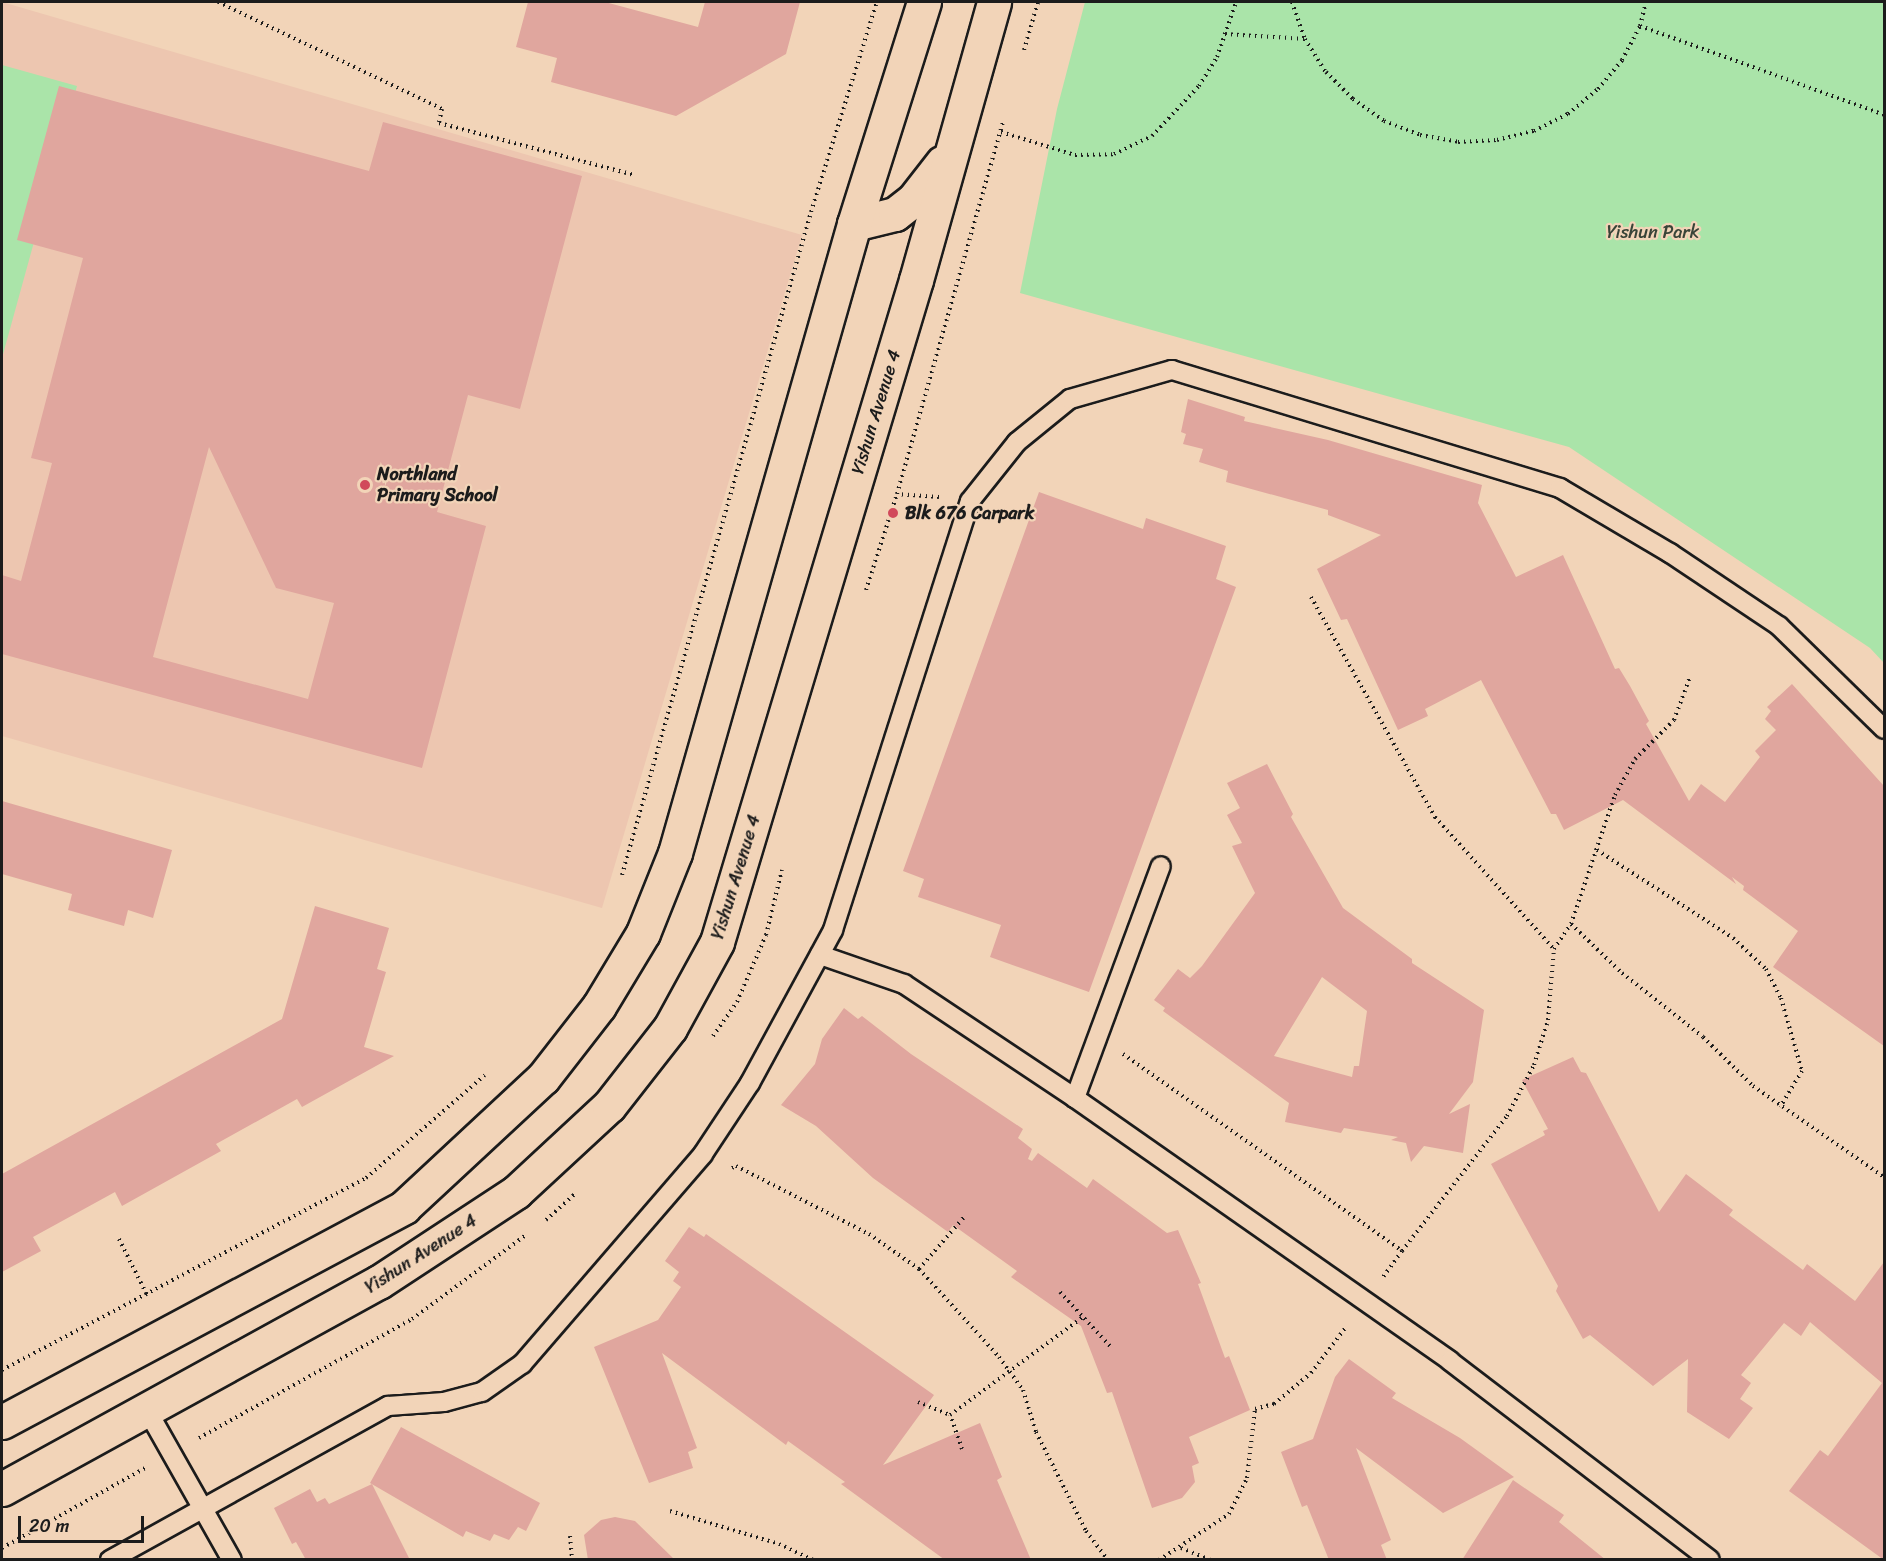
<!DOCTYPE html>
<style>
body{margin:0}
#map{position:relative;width:1886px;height:1561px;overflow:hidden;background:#f2d4b8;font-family:Sriracha,sans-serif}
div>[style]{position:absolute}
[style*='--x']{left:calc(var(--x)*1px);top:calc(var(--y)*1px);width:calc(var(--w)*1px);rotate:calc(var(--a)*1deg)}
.built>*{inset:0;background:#edc6b0}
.green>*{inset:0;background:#aae4a9}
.building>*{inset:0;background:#e0a69e}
.path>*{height:4px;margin-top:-2px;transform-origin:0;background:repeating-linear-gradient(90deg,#1c1c1c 0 1.5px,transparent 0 6px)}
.roads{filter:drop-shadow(2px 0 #1c1c1c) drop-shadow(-2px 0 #1c1c1c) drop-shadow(0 2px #1c1c1c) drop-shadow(0 -2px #1c1c1c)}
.lane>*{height:18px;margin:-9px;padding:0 9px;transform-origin:9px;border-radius:9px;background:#f2d4b8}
.secondary>*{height:33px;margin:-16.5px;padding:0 16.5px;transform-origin:16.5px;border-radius:16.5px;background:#f2d4b8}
.dots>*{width:16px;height:16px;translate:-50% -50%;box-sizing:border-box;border:3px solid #f2d4b8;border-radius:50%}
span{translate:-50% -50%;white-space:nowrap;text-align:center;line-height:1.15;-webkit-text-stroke:4.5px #f2d4b8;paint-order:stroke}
.park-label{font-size:18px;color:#384438}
.street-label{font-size:18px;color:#1c1c1c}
.poi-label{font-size:18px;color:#1c1c1c;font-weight:700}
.left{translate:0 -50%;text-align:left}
.frame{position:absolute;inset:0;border:3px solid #1c1c1c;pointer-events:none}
.scale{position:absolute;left:18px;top:1516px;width:126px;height:27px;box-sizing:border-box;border:3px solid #1c1c1c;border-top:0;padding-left:8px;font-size:18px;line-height:21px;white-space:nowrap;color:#1c1c1c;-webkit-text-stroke:4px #f2d4b8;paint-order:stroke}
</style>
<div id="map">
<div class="built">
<i style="clip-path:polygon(2px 2px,802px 235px,602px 908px,2px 736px)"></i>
</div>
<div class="green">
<i style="clip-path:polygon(1085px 2px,1884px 2px,1884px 663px,1870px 648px,1569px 447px,1020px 293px,1057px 109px)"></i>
<i style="clip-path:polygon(2px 65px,77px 86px,2px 358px)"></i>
</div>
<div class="building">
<i style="clip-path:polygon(528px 2px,605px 2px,698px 27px,705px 2px,800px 2px,786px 54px,676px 116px,551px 82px,557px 58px,516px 47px)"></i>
<i style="clip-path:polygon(evenodd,59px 86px,369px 171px,383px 122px,582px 176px,520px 409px,468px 395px,437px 512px,486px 526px,422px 768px,2px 654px,2px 575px,21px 581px,52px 463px,31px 458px,83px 258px,17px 240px,59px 86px,209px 447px,276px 588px,334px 603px,308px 699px,153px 657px,209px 447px)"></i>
<i style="clip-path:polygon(1188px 399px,1245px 417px,1244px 421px,1328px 440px,1482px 485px,1478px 503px,1516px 577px,1563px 555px,1615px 669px,1619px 668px,1630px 686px,1649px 721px,1646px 724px,1689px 801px,1701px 784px,1725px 802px,1760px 757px,1755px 751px,1776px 730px,1765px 719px,1771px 711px,1767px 707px,1792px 684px,1884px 786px,1884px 1046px,1773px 967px,1798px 931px,1743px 890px,1744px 886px,1732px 877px,1736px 884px,1623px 800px,1564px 830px,1556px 814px,1551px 814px,1481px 680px,1425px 709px,1428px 716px,1398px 730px,1347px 619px,1341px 620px,1317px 569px,1381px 535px,1328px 515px,1328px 510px,1226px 482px,1228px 471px,1199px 462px,1203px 449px,1183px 444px,1186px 434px,1181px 432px)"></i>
<i style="clip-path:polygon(1039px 492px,1143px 529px,1146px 518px,1226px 546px,1216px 579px,1236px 587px,1089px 992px,990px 957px,1001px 925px,918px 897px,924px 879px,903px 871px)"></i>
<i style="clip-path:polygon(evenodd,1267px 764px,1293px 814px,1291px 817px,1343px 908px,1412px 959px,1412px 963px,1484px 1010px,1473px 1082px,1449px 1114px,1470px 1104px,1463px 1153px,1424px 1146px,1411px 1162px,1406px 1143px,1391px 1140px,1398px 1137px,1344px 1128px,1341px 1133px,1285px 1122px,1289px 1103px,1163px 1011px,1165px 1008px,1154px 1000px,1178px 969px,1190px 978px,1202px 966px,1255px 893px,1232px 846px,1242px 843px,1227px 815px,1240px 808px,1227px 783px,1267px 764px,1322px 977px,1367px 1011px,1359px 1066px,1354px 1066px,1352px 1077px,1274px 1056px,1322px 977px)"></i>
<i style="clip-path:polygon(2px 801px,172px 850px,153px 918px,128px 910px,124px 926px,68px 910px,72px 894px,2px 874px)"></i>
<i style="clip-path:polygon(315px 906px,389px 928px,377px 969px,386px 972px,364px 1047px,394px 1056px,302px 1107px,297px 1099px,216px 1144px,221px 1151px,122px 1206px,115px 1192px,33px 1237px,41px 1251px,2px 1272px,2px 1174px,282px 1019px)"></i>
<i style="clip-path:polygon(844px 1008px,858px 1019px,862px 1016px,911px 1054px,1023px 1129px,1018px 1138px,1032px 1149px,1028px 1159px,1032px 1161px,1038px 1153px,1087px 1188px,1093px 1179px,1167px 1233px,1178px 1230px,1201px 1283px,1198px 1284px,1225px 1358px,1229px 1356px,1250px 1410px,1189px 1437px,1199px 1463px,1192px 1466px,1195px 1482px,1182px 1498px,1152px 1508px,1112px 1392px,1107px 1393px,1081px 1326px,1011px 1277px,1017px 1271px,953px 1225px,948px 1232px,873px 1178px,816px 1126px,781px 1105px,815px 1064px,822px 1039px)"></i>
<i style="clip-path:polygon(1573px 1057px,1581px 1072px,1586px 1073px,1659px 1212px,1686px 1174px,1733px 1210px,1729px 1215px,1803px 1270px,1807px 1264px,1855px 1301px,1884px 1262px,1884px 1560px,1789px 1491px,1820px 1450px,1828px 1456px,1882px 1383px,1810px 1322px,1801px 1336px,1784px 1323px,1741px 1375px,1751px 1383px,1740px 1399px,1753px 1408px,1729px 1439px,1687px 1412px,1688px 1359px,1653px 1386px,1590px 1335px,1583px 1339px,1556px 1291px,1558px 1286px,1491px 1164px,1545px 1135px,1543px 1131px,1548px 1129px,1522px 1080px)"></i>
<i style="clip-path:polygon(689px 1227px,704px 1237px,706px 1234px,934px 1395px,883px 1465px,980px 1423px,1002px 1477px,997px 1480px,1031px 1560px,945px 1560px,841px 1484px,845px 1482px,788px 1441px,786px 1445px,662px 1353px,697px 1448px,688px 1452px,693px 1468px,649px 1483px,594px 1347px,658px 1320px,681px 1287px,673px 1281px,679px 1272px,665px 1261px)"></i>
<i style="clip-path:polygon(1349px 1359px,1396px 1393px,1392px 1398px,1460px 1438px,1514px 1477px,1443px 1513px,1356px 1448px,1391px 1540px,1381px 1545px,1387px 1560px,1329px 1560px,1307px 1505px,1302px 1507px,1281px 1452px,1313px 1439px,1335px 1377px)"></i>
<i style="clip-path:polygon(401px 1427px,540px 1503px,526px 1531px,518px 1527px,509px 1540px,494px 1534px,490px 1541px,466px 1531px,463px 1537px,370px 1483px)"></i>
<i style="clip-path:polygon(1513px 1480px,1564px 1515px,1559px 1522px,1606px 1560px,1462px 1560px)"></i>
<i style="clip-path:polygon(372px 1484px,410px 1560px,306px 1560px,296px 1542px,292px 1544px,274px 1508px,310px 1489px,317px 1502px,325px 1498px,329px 1504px)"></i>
<i style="clip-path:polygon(615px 1517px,635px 1521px,675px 1560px,588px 1560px,584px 1535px,601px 1520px)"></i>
</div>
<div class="path">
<i style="--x:218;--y:2;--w:248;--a:25.5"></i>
<i style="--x:442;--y:109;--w:14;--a:102"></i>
<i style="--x:439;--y:123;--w:203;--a:14.9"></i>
<i style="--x:1292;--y:2;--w:39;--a:71"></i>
<i style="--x:1305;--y:39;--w:39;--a:58"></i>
<i style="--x:1326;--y:72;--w:38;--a:45"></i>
<i style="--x:1353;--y:99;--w:38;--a:35"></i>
<i style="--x:1384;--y:121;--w:39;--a:21"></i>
<i style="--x:1420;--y:135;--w:39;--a:10"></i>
<i style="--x:1458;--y:142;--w:39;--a:-3"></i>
<i style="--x:1497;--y:140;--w:38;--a:-14"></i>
<i style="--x:1534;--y:131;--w:38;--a:-27"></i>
<i style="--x:1568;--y:114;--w:39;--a:-40"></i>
<i style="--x:1598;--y:89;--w:38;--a:-50"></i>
<i style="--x:1622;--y:60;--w:38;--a:-62"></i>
<i style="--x:1640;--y:26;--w:25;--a:-76"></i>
<i style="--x:1640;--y:26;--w:260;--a:20"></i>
<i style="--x:1225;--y:34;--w:80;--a:3.6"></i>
<i style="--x:1024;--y:50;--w:50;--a:-73.7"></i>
<i style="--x:1001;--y:132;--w:77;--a:17.3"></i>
<i style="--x:1075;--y:155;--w:39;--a:-1"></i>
<i style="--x:1114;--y:154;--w:42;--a:-25.3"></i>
<i style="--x:1152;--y:136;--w:69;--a:-46.8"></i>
<i style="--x:1199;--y:86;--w:34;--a:-58"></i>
<i style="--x:1217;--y:57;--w:58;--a:-70.9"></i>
<i style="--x:939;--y:497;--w:42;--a:-175.9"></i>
<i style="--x:897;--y:494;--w:386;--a:-74.1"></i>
<i style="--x:866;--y:590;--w:101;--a:-72.1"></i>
<i style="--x:1311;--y:597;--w:253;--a:60.6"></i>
<i style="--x:1435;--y:817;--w:178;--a:48"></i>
<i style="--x:1597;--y:850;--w:162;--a:32.9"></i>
<i style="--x:1733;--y:938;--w:45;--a:43.2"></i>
<i style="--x:1766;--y:969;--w:33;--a:63"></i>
<i style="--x:1781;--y:998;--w:76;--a:74"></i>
<i style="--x:1802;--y:1071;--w:42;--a:121.4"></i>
<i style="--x:622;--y:875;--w:689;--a:-74.09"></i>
<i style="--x:811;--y:212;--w:220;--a:-72.6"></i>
<i style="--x:1571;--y:924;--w:71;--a:43.9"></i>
<i style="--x:1622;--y:973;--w:103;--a:38.3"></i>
<i style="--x:1703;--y:1037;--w:70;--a:44.4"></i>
<i style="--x:1753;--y:1086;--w:160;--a:34.8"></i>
<i style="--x:713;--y:1036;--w:42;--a:-54.8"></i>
<i style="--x:737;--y:1002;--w:73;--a:-66.6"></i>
<i style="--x:766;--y:935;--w:67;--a:-76.2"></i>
<i style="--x:1123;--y:1054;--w:342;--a:35.2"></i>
<i style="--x:1402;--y:1251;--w:32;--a:126"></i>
<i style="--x:732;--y:1168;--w:4;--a:-27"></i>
<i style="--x:736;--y:1166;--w:149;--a:27.1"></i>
<i style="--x:869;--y:1234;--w:61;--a:35"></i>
<i style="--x:919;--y:1269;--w:119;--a:47.7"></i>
<i style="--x:999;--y:1357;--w:41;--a:54"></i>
<i style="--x:1023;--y:1390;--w:44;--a:72.8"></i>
<i style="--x:1036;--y:1432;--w:111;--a:63.2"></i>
<i style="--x:1086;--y:1531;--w:36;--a:53"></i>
<i style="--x:546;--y:1220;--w:38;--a:-42"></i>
<i style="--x:119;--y:1239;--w:63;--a:63.4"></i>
<i style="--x:1402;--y:1251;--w:171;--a:-52.1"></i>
<i style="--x:1507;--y:1116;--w:58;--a:-62.1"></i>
<i style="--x:1534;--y:1065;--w:47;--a:-72.7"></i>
<i style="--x:1548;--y:1020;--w:71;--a:-85.2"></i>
<i style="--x:1554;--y:949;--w:30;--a:-56"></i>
<i style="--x:1571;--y:924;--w:136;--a:-71.2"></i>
<i style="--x:1615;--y:795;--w:41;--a:-60.9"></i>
<i style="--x:1635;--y:759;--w:55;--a:-45"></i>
<i style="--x:1674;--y:720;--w:46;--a:-69.6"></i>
<i style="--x:919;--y:1269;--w:70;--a:-49"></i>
<i style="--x:1060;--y:1292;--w:74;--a:47.2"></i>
<i style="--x:2;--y:1370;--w:412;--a:-27.8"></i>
<i style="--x:366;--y:1178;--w:157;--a:-40.9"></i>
<i style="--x:918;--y:1402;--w:35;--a:22"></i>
<i style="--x:199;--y:1438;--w:244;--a:-29.2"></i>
<i style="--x:412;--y:1319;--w:142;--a:-36.4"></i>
<i style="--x:962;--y:1449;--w:36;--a:-109"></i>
<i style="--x:950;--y:1415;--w:165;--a:-36.4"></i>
<i style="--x:670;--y:1511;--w:114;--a:16.8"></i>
<i style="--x:779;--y:1544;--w:38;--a:25"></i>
<i style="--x:570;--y:1536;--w:24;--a:85"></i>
<i style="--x:2;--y:1548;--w:164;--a:-29.2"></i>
<i style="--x:1181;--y:1548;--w:31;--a:22"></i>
<i style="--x:1159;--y:1560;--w:84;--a:-33.3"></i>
<i style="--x:1229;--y:1514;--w:40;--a:-63.4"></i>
<i style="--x:1247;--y:1478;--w:69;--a:-83.4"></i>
<i style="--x:1255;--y:1409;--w:20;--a:-15"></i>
<i style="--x:1274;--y:1404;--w:48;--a:-40"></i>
<i style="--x:1311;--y:1373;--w:58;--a:-52.7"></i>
</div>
<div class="roads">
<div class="lane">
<i style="--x:820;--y:955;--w:89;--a:19"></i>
<i style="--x:904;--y:984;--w:206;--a:33.7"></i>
<i style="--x:1075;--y:1098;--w:458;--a:35"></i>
<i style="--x:1450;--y:1361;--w:327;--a:37.4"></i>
<i style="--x:1075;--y:1098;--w:247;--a:-69.7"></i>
<i style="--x:147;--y:1410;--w:172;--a:60.5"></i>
<i style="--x:110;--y:1560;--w:318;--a:-29"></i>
<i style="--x:388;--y:1406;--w:56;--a:-4.1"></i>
<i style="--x:444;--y:1402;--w:39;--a:-15"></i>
<i style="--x:482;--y:1392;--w:49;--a:-35"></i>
<i style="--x:522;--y:1364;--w:277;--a:-49.2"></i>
<i style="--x:703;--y:1154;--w:85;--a:-56.5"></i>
<i style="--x:750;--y:1083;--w:174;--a:-61.5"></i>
<i style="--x:833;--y:930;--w:450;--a:-72.3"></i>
<i style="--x:970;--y:501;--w:75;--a:-51.5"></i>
<i style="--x:1017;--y:442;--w:68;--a:-39.1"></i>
<i style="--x:1070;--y:399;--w:106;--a:-15.9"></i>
<i style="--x:1172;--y:370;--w:406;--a:16.9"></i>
<i style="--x:1560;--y:488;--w:128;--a:30.6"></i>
<i style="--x:1670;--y:553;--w:131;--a:33.8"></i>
<i style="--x:1779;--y:626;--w:147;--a:44.4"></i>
</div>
<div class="secondary">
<i style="--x:854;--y:224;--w:42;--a:-13.7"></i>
<i style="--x:895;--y:214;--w:24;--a:-38"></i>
<i style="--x:914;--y:199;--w:46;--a:-52.1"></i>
<i style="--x:2;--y:1422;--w:456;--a:-28.1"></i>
<i style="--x:404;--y:1207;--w:190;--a:-42.9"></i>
<i style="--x:543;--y:1078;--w:91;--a:-52.1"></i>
<i style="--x:599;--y:1006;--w:85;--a:-58.9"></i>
<i style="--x:643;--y:933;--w:86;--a:-68.2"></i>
<i style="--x:675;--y:853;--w:654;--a:-74.11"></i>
<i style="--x:854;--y:224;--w:233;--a:-72.5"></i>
<i style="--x:2;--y:1489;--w:430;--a:-28.8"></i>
<i style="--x:379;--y:1282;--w:164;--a:-33.3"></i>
<i style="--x:516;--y:1192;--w:127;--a:-42.8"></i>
<i style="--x:609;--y:1106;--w:99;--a:-52"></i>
<i style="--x:670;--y:1028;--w:98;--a:-61.3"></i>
<i style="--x:717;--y:942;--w:691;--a:-73.27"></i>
<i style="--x:916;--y:280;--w:289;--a:-74.3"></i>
</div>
</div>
<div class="dots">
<i style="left:365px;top:485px;background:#d1495b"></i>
<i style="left:893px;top:513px;background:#d1495b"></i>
</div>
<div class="park-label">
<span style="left:1653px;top:232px">Yishun Park</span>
</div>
<div class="street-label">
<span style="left:876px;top:412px;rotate:-73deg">Yishun Avenue 4</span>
<span style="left:736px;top:877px;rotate:-73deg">Yishun Avenue 4</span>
<span style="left:421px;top:1254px;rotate:-33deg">Yishun Avenue 4</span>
</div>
<div class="poi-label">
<span class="left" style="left:377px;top:485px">Northland<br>Primary School</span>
<span class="left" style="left:905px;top:513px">Blk 676 Carpark</span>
</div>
<div class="frame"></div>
<div class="scale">20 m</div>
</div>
